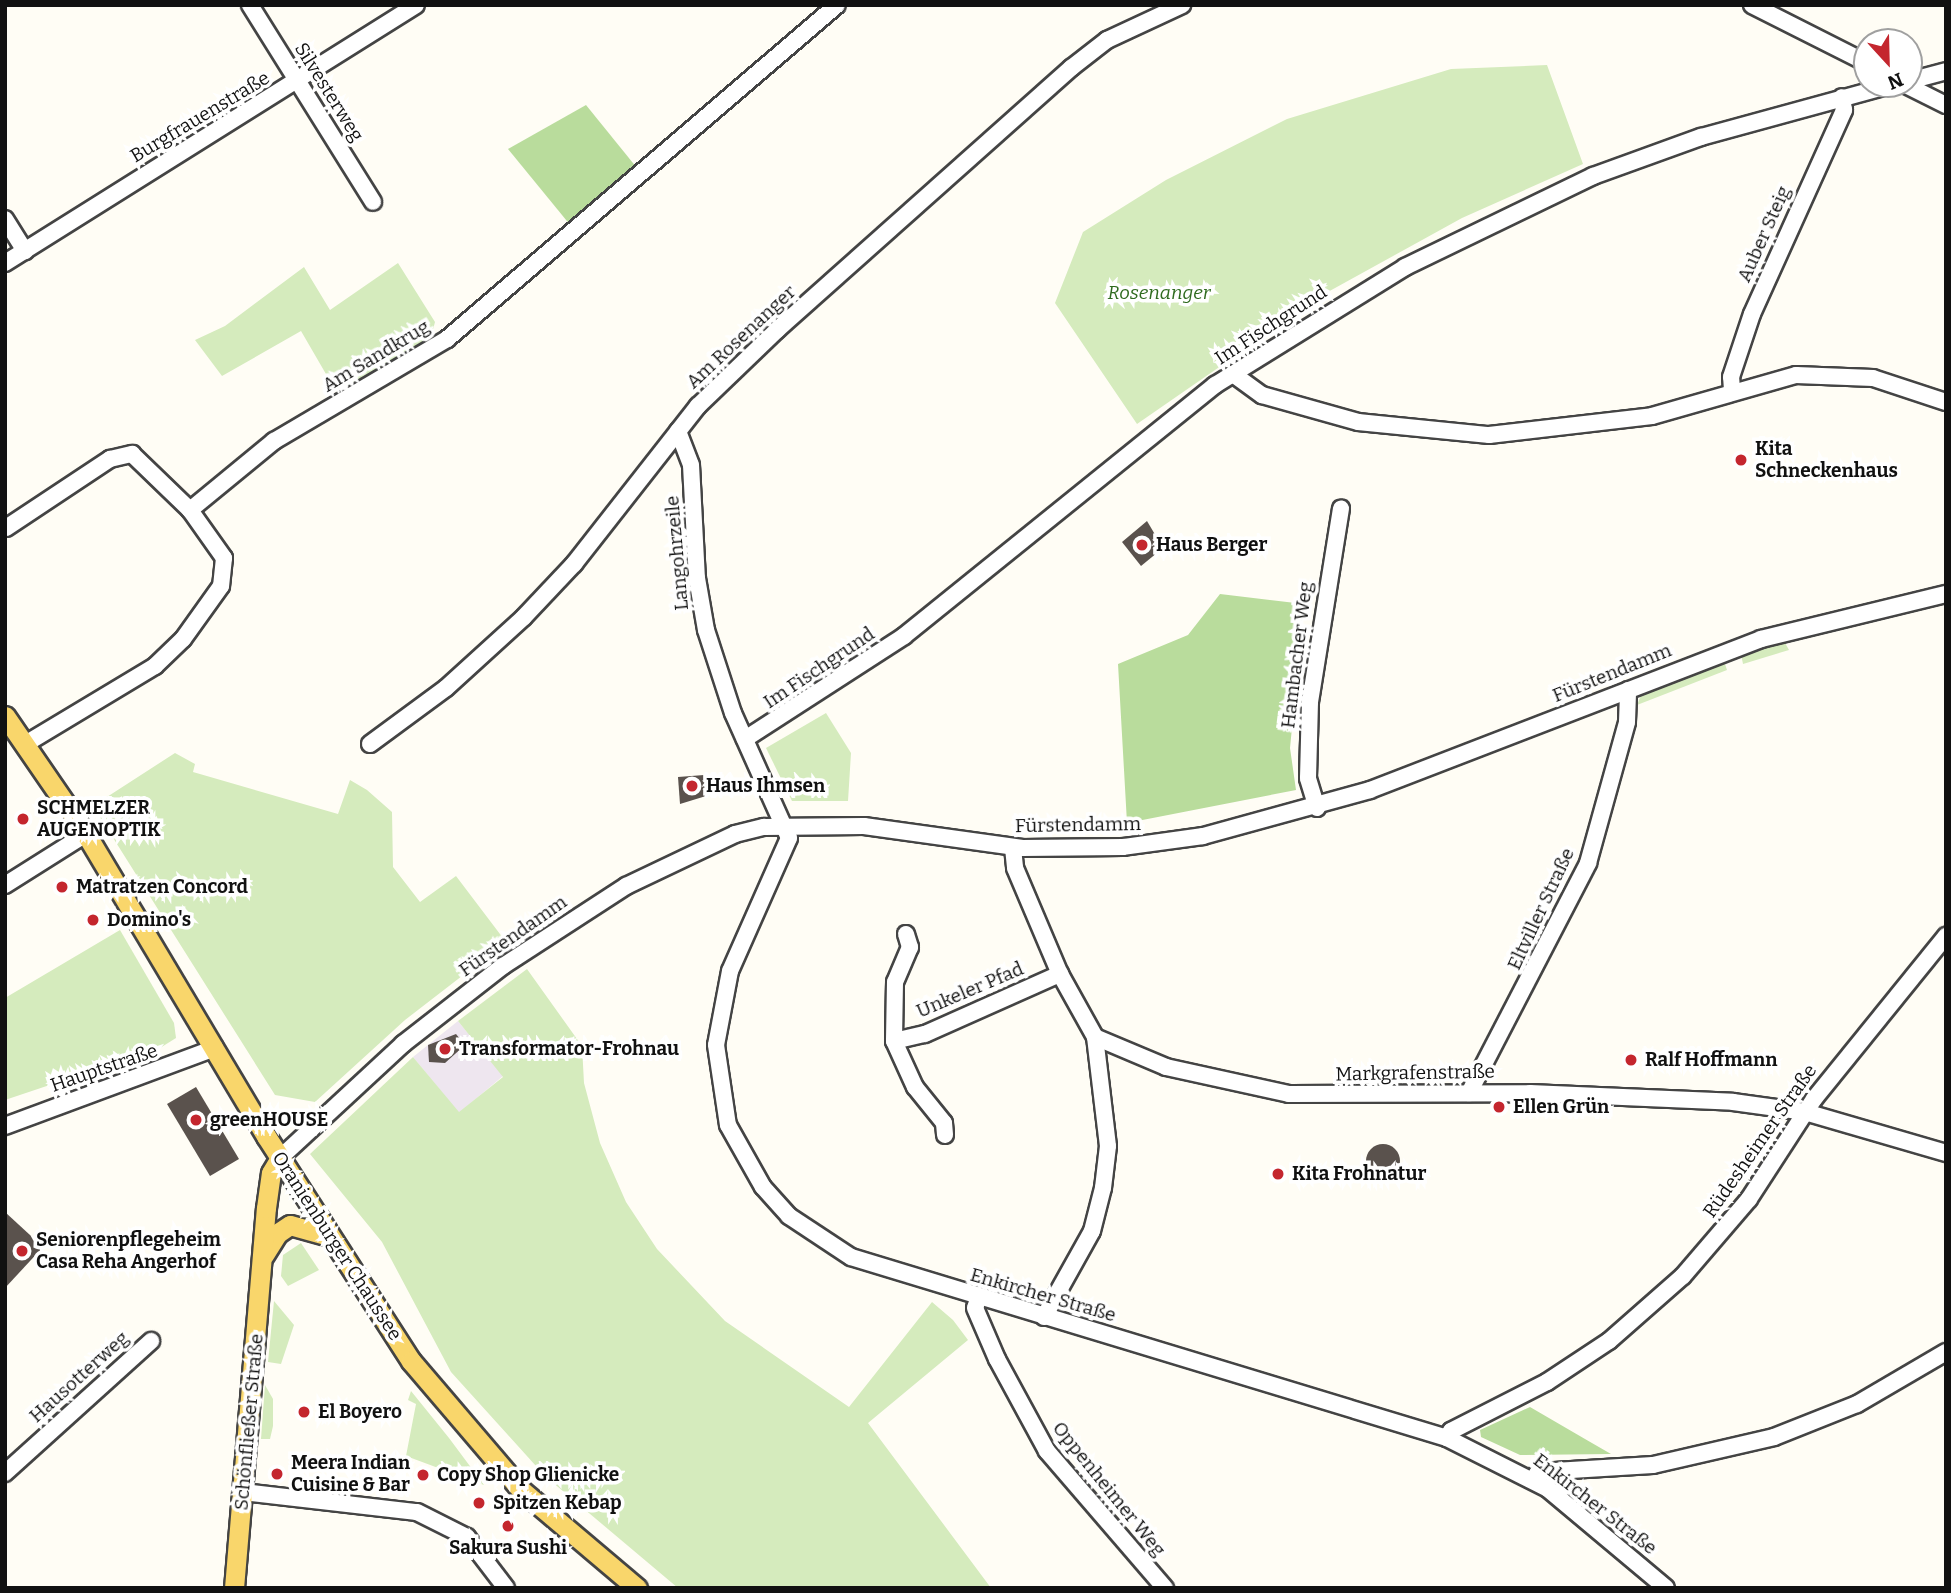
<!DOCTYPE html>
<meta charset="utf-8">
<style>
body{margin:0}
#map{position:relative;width:1951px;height:1593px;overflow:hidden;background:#fffdf5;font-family:Bitter,serif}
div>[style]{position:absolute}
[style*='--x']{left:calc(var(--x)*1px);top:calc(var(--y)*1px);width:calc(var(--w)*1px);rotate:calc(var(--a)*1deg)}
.industrial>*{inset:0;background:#eee6ef}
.green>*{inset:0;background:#d5ebbd}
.forest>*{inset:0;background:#b9dc9c}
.building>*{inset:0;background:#5a524d}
.round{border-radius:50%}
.roads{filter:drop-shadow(2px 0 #444) drop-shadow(-2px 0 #444) drop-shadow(0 2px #444) drop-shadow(0 -2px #444)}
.minor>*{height:16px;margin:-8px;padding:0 8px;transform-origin:8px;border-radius:8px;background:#fff}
.major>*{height:19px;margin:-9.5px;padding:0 9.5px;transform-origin:9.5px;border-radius:9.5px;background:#f9d66b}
.dots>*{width:19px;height:19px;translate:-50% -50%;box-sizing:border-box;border:4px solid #fff;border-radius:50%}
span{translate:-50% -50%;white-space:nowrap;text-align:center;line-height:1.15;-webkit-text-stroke:7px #fff;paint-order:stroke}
.street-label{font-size:19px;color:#111}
.park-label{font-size:19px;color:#2f6b1f;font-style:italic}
.poi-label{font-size:19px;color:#111;font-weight:700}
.left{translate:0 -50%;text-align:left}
.frame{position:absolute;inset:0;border:7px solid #111;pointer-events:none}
.north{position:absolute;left:1853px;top:28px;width:70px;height:70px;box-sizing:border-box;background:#fff;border:2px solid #a0a0a0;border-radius:50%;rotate:158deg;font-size:19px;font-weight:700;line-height:28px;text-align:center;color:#111}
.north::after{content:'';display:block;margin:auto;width:24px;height:32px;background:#c4262e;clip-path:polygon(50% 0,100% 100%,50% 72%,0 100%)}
</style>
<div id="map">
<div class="industrial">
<i style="clip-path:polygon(458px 1021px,503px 1076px,459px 1113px,413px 1057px)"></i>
</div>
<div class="green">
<i style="clip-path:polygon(1547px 65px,1583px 164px,1462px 218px,1326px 293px,1137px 424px,1055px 303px,1083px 232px,1166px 180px,1287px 119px,1451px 69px)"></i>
<i style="clip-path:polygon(398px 263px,435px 322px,431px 337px,337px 393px,301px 331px,222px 376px,195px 340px,225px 326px,304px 267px,330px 310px)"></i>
<i style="clip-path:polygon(1784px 641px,1789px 650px,1743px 664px,1741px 654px)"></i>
<i style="clip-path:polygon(1724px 661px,1727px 670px,1637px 705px,1642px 693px)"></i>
<i style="clip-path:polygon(826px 713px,851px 753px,848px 801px,792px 801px,766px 748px)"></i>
<i style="clip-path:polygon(175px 753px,195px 764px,193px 772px,338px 814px,350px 780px,367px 790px,392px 812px,393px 867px,420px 902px,456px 876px,506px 942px,405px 1020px,315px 1102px,275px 1095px,93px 806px)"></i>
<i style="clip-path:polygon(120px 930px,174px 1023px,176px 1038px,160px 1048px,5px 1100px,5px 998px)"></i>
<i style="clip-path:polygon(527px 969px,582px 1046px,584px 1083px,600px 1143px,626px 1202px,657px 1249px,725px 1321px,849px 1407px,932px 1302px,953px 1320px,968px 1340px,868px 1423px,991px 1588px,678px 1588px,545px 1476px,451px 1372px,382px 1242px,310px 1154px,413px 1057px,459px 1112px,503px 1077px,458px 1021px)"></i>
<i style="clip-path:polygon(301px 1243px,319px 1270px,288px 1286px,281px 1276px,283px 1255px)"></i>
<i style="clip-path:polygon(274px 1301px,294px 1325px,281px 1364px,268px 1362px)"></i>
<i style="clip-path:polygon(265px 1385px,273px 1399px,273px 1426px,270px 1439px,261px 1439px)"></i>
<i style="clip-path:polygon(411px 1391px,449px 1438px,484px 1485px,406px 1456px,416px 1404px,408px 1400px)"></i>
</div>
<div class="forest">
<i style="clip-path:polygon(586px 105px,637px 168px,571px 226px,508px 149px)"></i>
<i style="clip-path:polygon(1220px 594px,1304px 604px,1290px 748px,1296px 790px,1127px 823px,1118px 664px,1188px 635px)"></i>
<i style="clip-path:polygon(1530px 1407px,1585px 1439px,1611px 1454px,1520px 1455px,1481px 1437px,1480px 1430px)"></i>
</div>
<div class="building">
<i style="clip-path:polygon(1147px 521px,1163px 548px,1141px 566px,1122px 542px)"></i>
<i style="clip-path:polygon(704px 775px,706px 796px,680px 804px,678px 777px)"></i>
<i style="clip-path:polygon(456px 1034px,465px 1045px,445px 1063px,429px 1062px,428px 1045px)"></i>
<i style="clip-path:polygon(196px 1087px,239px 1159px,210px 1176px,167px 1104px)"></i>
<i class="round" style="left:1366px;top:1144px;width:34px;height:34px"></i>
<i style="clip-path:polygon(5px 1212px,43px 1247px,5px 1288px)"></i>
</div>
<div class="roads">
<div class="minor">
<i style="--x:250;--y:5;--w:232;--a:58"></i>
<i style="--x:1752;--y:5;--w:129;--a:26.8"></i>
<i style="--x:1909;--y:81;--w:38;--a:-15"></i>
<i style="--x:1904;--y:84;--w:47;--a:26.6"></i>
<i style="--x:5;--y:219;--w:38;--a:58"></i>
<i style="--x:5;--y:263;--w:485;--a:-32.1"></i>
<i style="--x:1233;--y:374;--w:36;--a:36"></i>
<i style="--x:1262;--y:395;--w:100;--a:15.7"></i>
<i style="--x:1358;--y:422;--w:132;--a:5.7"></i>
<i style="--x:1489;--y:435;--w:164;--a:-6.6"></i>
<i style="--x:1652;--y:416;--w:150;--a:-15.9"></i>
<i style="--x:1796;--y:375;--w:77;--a:2.2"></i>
<i style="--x:1873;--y:378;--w:77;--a:18.2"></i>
<i style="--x:1732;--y:390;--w:13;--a:-94"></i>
<i style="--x:1731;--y:377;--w:66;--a:-71.6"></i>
<i style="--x:1752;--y:314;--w:224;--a:-65.7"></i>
<i style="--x:1844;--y:110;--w:13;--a:-99"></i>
<i style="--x:678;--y:431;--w:36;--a:69"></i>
<i style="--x:691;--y:465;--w:113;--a:87"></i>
<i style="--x:697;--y:578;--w:53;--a:80.2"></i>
<i style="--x:706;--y:630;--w:87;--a:72"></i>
<i style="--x:733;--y:713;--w:137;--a:65.9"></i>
<i style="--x:789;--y:838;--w:145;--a:113.9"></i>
<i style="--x:730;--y:971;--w:75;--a:100.7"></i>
<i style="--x:716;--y:1045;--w:81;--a:81.5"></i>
<i style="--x:728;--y:1125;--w:71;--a:60.6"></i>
<i style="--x:763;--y:1187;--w:39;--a:48"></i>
<i style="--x:789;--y:1216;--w:74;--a:33.5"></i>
<i style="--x:851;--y:1257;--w:623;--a:16.89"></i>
<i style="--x:1447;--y:1438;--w:113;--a:26.8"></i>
<i style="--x:1548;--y:1489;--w:154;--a:40"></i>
<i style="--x:190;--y:510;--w:109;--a:-39.4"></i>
<i style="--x:274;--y:441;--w:201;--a:-30.5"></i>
<i style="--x:447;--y:339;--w:513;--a:-40.58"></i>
<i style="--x:6;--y:528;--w:125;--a:-33.6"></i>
<i style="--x:110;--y:459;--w:23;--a:-13"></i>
<i style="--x:132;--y:454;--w:81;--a:44"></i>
<i style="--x:190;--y:510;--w:59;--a:54.7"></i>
<i style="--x:224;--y:558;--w:28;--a:96"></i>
<i style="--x:221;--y:586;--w:65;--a:125.6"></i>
<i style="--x:183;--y:639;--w:39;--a:136"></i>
<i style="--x:155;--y:666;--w:152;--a:149"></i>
<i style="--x:745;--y:739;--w:189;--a:-32.9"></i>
<i style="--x:904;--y:636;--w:400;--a:-38.9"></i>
<i style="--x:1215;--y:385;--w:224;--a:-31.8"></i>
<i style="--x:1405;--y:267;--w:209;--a:-25.8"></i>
<i style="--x:1593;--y:176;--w:115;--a:-19.9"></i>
<i style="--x:1701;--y:137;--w:201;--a:-15.3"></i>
<i style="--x:370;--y:744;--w:94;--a:-36.4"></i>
<i style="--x:446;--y:688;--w:105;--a:-42.3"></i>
<i style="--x:524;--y:617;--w:73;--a:-46.7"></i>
<i style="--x:574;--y:564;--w:201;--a:-51.9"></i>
<i style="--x:698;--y:406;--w:110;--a:-43.9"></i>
<i style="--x:777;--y:330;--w:394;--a:-41.7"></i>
<i style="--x:1071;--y:68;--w:46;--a:-37.9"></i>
<i style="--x:1107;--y:40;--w:83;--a:-25"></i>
<i style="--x:1317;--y:808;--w:31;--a:-107"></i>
<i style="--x:1308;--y:778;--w:76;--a:-88.5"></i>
<i style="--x:1310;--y:702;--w:196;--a:-80.9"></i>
<i style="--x:1013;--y:848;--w:20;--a:84"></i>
<i style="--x:1015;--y:868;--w:115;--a:67"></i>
<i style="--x:1060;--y:974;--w:72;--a:60.9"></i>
<i style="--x:1095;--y:1037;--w:77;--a:22.9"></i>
<i style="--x:1166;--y:1067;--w:126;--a:12.4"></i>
<i style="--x:1289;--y:1094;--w:241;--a:-0.2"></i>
<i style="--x:1530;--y:1093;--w:203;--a:2.5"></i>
<i style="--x:1733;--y:1102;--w:73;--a:7.9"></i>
<i style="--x:1805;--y:1112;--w:147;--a:16.2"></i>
<i style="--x:5;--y:885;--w:96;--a:-32.2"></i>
<i style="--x:906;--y:934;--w:14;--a:73"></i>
<i style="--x:910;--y:947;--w:38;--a:113"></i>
<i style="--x:895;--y:982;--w:59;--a:91"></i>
<i style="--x:894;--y:1041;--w:51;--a:65.5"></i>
<i style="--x:915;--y:1087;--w:46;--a:51.1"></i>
<i style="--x:944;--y:1123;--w:12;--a:85"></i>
<i style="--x:894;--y:1041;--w:32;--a:-13"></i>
<i style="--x:925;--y:1034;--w:148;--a:-24"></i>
<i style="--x:1469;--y:1093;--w:259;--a:-62.6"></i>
<i style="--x:1588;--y:863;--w:146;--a:-74.5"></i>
<i style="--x:1627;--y:722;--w:32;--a:-88"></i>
<i style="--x:5;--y:1126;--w:224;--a:-20.4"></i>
<i style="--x:280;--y:1158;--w:168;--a:-42.8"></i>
<i style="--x:403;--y:1044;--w:127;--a:-38"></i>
<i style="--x:503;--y:966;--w:147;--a:-33"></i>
<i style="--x:626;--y:886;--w:121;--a:-25.5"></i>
<i style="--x:735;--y:834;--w:30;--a:-14"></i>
<i style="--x:764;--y:827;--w:100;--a:-0.6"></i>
<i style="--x:864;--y:826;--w:160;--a:7.9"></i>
<i style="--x:1022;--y:848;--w:101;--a:-0.6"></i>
<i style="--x:1123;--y:847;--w:81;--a:-7.8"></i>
<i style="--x:1203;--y:836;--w:173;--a:-15.4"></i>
<i style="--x:1370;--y:790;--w:419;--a:-21.1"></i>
<i style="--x:1761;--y:639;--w:190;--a:-13.7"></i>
<i style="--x:978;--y:1299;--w:9;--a:108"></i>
<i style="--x:975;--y:1308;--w:56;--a:66.7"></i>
<i style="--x:997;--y:1359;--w:105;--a:61.5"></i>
<i style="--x:1047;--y:1451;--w:181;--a:49.3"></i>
<i style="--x:1044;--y:1317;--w:98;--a:-60.8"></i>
<i style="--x:1092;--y:1231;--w:44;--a:-75.7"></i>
<i style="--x:1103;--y:1188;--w:42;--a:-83.2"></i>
<i style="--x:1108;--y:1146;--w:110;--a:-96.8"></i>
<i style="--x:1447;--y:1438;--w:8;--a:-60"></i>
<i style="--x:1451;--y:1431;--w:108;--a:-27"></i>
<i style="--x:1547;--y:1382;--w:74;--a:-33.5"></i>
<i style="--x:1609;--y:1341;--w:98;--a:-41.3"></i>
<i style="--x:1683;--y:1276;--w:101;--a:-49.4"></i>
<i style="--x:1749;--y:1199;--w:119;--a:-57"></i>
<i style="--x:1814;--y:1099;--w:210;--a:-51"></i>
<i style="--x:5;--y:1473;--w:197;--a:-42.1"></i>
<i style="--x:1533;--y:1480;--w:9;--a:-58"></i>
<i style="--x:1538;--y:1472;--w:115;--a:-3.5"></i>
<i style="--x:1653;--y:1465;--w:124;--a:-13"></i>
<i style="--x:1774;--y:1437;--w:89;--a:-21.7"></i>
<i style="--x:1857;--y:1404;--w:103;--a:-30.3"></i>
<i style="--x:243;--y:1492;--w:175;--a:6.6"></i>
<i style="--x:417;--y:1512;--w:56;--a:26.6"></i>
<i style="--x:467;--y:1537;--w:64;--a:52.6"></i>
</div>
<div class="major">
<i style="--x:5;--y:716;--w:143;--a:55.5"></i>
<i style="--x:86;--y:834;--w:352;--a:59.2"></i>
<i style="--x:266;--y:1136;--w:268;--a:57.2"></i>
<i style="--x:411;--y:1361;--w:170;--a:49.5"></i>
<i style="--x:521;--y:1490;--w:152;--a:40.2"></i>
<i style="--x:264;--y:1255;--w:26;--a:-58"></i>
<i style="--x:278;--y:1233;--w:14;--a:-34"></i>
<i style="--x:290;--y:1225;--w:41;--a:15.8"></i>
<i style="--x:234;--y:1588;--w:381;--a:-85.2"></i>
<i style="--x:266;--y:1208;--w:35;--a:-82"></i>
<i style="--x:271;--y:1173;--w:17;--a:-59"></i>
</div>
</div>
<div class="dots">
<i style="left:1741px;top:460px;background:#c4262e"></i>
<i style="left:1142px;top:545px;background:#c4262e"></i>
<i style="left:692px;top:786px;background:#c4262e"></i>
<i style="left:23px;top:819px;background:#c4262e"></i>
<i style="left:62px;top:887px;background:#c4262e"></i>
<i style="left:93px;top:920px;background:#c4262e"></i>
<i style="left:445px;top:1049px;background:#c4262e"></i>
<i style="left:1631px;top:1060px;background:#c4262e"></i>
<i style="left:1499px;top:1107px;background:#c4262e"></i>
<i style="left:196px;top:1120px;background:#c4262e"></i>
<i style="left:1278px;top:1174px;background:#c4262e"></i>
<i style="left:22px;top:1251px;background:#c4262e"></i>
<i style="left:304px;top:1412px;background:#c4262e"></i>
<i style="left:277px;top:1474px;background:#c4262e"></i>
<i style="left:423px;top:1475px;background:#c4262e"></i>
<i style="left:479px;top:1503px;background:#c4262e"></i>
<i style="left:508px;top:1526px;background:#c4262e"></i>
</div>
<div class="street-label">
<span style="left:329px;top:92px;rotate:58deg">Silvesterweg</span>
<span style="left:200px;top:117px;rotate:-31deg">Burgfrauenstraße</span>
<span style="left:1764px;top:234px;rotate:-66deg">Auber Steig</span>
<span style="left:1271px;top:325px;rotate:-33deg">Im Fischgrund</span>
<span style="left:741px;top:337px;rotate:-43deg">Am Rosenanger</span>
<span style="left:376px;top:356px;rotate:-31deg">Am Sandkrug</span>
<span style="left:677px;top:553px;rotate:-95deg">Langohrzeile</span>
<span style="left:1297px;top:655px;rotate:-83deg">Hambacher Weg</span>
<span style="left:819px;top:668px;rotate:-34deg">Im Fischgrund</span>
<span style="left:1612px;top:673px;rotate:-22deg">Fürstendamm</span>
<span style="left:1078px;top:825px;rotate:-1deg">Fürstendamm</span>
<span style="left:1541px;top:909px;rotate:-65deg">Eltviller Straße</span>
<span style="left:513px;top:936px;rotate:-35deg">Fürstendamm</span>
<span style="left:970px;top:990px;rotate:-23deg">Unkeler Pfad</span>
<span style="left:104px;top:1068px;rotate:-19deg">Hauptstraße</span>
<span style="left:1415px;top:1073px;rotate:-1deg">Markgrafenstraße</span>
<span style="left:1760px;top:1141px;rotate:-55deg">Rüdesheimer Straße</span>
<span style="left:337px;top:1246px;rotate:57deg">Oranienburger Chaussee</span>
<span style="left:1043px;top:1295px;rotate:16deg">Enkircher Straße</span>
<span style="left:79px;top:1377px;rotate:-42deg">Hausotterweg</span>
<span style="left:249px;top:1422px;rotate:-85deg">Schönfließer Straße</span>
<span style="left:1109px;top:1489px;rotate:51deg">Oppenheimer Weg</span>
<span style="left:1595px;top:1504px;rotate:38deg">Enkircher Straße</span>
</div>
<div class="park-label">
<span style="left:1159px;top:293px">Rosenanger</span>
</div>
<div class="poi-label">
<span class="left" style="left:1755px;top:460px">Kita<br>Schneckenhaus</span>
<span class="left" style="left:1156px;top:545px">Haus Berger</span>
<span class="left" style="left:706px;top:786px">Haus Ihmsen</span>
<span class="left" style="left:37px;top:819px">SCHMELZER<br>AUGENOPTIK</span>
<span class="left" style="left:76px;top:887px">Matratzen Concord</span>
<span class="left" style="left:107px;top:920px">Domino's</span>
<span class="left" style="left:459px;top:1049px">Transformator-Frohnau</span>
<span class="left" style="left:1645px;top:1060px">Ralf Hoffmann</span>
<span class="left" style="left:1513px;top:1107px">Ellen Grün</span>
<span class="left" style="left:210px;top:1120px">greenHOUSE</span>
<span class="left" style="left:1292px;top:1174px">Kita Frohnatur</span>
<span class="left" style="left:36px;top:1251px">Seniorenpflegeheim<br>Casa Reha Angerhof</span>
<span class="left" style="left:318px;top:1412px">El Boyero</span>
<span class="left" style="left:291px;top:1474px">Meera Indian<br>Cuisine &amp; Bar</span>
<span class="left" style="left:437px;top:1475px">Copy Shop Glienicke</span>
<span class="left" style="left:493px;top:1503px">Spitzen Kebap</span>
<span style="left:508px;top:1548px">Sakura Sushi</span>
</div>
<div class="frame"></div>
<div class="north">N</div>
</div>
